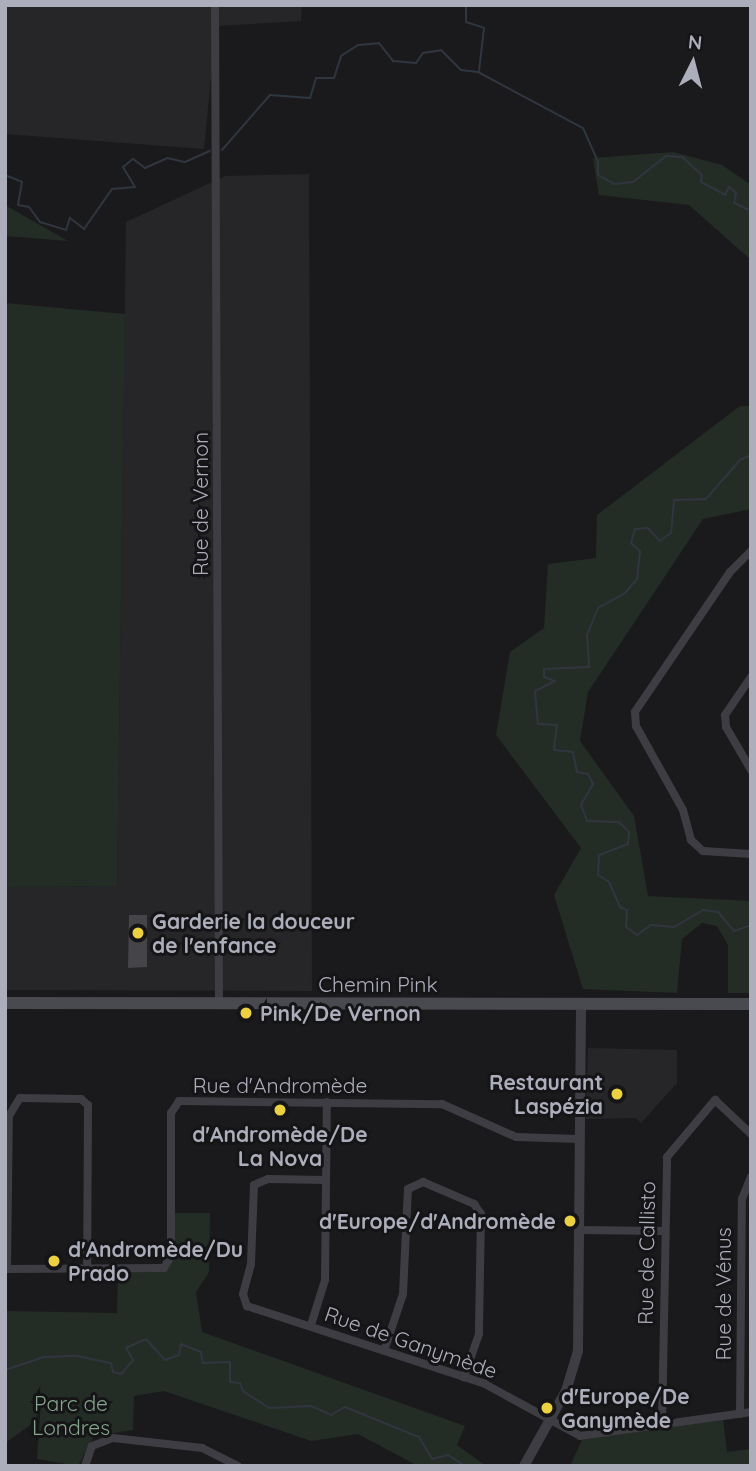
<!DOCTYPE html>
<meta charset="utf-8">
<style>
body{margin:0}
#map{position:relative;width:756px;height:1471px;overflow:hidden;background:#1a1a1c;font-family:Quicksand,sans-serif}
div>[style]{position:absolute}
[style*='--x']{left:calc(var(--x)*1px);top:calc(var(--y)*1px);width:calc(var(--w)*1px);rotate:calc(var(--a)*1deg)}
.built>*{inset:0;background:#262629}
.green>*{inset:0;background:#242c26}
.stream>*{height:2px;margin:-1px;padding:0 1px;transform-origin:1px;border-radius:1px;background:#30363f}
.building>*{inset:0;background:#444449}
.minor>*{height:8px;margin:-4px;padding:0 4px;transform-origin:4px;border-radius:4px;background:#3d3d43}
.tertiary>*{height:10px;margin:-5px;padding:0 5px;transform-origin:5px;border-radius:5px;background:#3d3d43}
.secondary>*{height:12px;margin:-6px;padding:0 6px;transform-origin:6px;border-radius:6px;background:#494950}
.dots>*{width:19px;height:19px;translate:-50% -50%;box-sizing:border-box;border:4px solid #151517;border-radius:50%}
span{translate:-50% -50%;white-space:nowrap;text-align:center;line-height:1.15;-webkit-text-stroke:6px #151517;paint-order:stroke}
.street-label{font-size:21px;color:#adaebb}
.poi-label{font-size:21px;color:#adaebb;font-weight:700}
.left{translate:0 -50%;text-align:left}
.right{translate:-100% -50%;text-align:right}
.park-label{font-size:21px;color:#85a58c}
.frame{position:absolute;inset:0;border:7px solid #adaebb;pointer-events:none}
.north{position:absolute;left:658px;top:28px;width:70px;height:70px;-webkit-text-stroke:5px #151517;paint-order:stroke;rotate:6deg;font-size:19px;font-weight:700;line-height:28px;text-align:center;color:#adaebb}
.north::after{content:'';display:block;margin:auto;width:24px;height:32px;background:#adaebb;clip-path:polygon(50% 0,100% 100%,50% 72%,0 100%)}
</style>
<div id="map">
<div class="built">
<i style="clip-path:polygon(5px 5px,302px 5px,301px 21px,216px 26px,204px 149px,5px 134px)"></i>
<i style="clip-path:polygon(309px 174px,312px 991px,5px 990px,5px 887px,117px 886px,126px 222px,225px 176px)"></i>
<i style="clip-path:polygon(588px 1048px,677px 1050px,677px 1083px,641px 1123px,636px 1118px,586px 1119px)"></i>
</div>
<div class="green">
<i style="clip-path:polygon(673px 152px,722px 165px,751px 185px,751px 260px,689px 205px,599px 195px,593px 158px)"></i>
<i style="clip-path:polygon(5px 205px,68px 241px,5px 236px)"></i>
<i style="clip-path:polygon(5px 303px,125px 314px,117px 886px,5px 887px)"></i>
<i style="clip-path:polygon(740px 406px,751px 406px,751px 509px,703px 519px,588px 692px,580px 741px,634px 816px,648px 896px,751px 901px,751px 993px,728px 993px,728px 945px,717px 926px,702px 923px,682px 939px,677px 993px,583px 989px,554px 895px,581px 848px,496px 735px,510px 652px,544px 628px,548px 564px,596px 558px,597px 515px)"></i>
<i style="clip-path:polygon(171px 1213px,210px 1213px,209px 1272px,196px 1292px,202px 1332px,465px 1426px,457px 1445px,486px 1466px,418px 1466px,358px 1434px,311px 1441px,164px 1391px,134px 1396px,133px 1430px,94px 1436px,78px 1466px,37px 1459px,41px 1402px,36px 1421px,5px 1443px,5px 1311px,117px 1313px,118px 1270px,167px 1265px)"></i>
<i style="clip-path:polygon(723px 1419px,727px 1452px,751px 1449px,751px 1466px,570px 1466px,582px 1440px)"></i>
</div>
<div class="stream">
<i style="--x:466;--y:5;--w:17;--a:90"></i>
<i style="--x:466;--y:22;--w:19;--a:18"></i>
<i style="--x:484;--y:28;--w:43;--a:96.6"></i>
<i style="--x:222;--y:150;--w:73;--a:-48.9"></i>
<i style="--x:270;--y:95;--w:40;--a:4.3"></i>
<i style="--x:310;--y:98;--w:21;--a:-73"></i>
<i style="--x:316;--y:78;--w:18;--a:0"></i>
<i style="--x:334;--y:78;--w:23;--a:-72"></i>
<i style="--x:341;--y:56;--w:20;--a:-33"></i>
<i style="--x:358;--y:45;--w:21;--a:-5"></i>
<i style="--x:379;--y:43;--w:23;--a:52"></i>
<i style="--x:393;--y:61;--w:23;--a:5"></i>
<i style="--x:416;--y:63;--w:12;--a:-55"></i>
<i style="--x:423;--y:53;--w:18;--a:-9"></i>
<i style="--x:441;--y:50;--w:28;--a:45"></i>
<i style="--x:461;--y:70;--w:17;--a:7"></i>
<i style="--x:478;--y:72;--w:119;--a:28.1"></i>
<i style="--x:583;--y:128;--w:36;--a:66"></i>
<i style="--x:598;--y:161;--w:14;--a:90"></i>
<i style="--x:598;--y:175;--w:18;--a:29"></i>
<i style="--x:614;--y:184;--w:19;--a:-6"></i>
<i style="--x:633;--y:182;--w:42;--a:-38.2"></i>
<i style="--x:666;--y:156;--w:16;--a:4"></i>
<i style="--x:682;--y:157;--w:27;--a:42"></i>
<i style="--x:702;--y:175;--w:7;--a:98"></i>
<i style="--x:701;--y:182;--w:27;--a:28"></i>
<i style="--x:725;--y:195;--w:9;--a:-63"></i>
<i style="--x:729;--y:187;--w:9;--a:41"></i>
<i style="--x:736;--y:193;--w:10;--a:101"></i>
<i style="--x:734;--y:203;--w:19;--a:25"></i>
<i style="--x:5;--y:175;--w:18;--a:22"></i>
<i style="--x:22;--y:182;--w:23;--a:100"></i>
<i style="--x:18;--y:205;--w:11;--a:10"></i>
<i style="--x:29;--y:207;--w:19;--a:54"></i>
<i style="--x:40;--y:222;--w:27;--a:17"></i>
<i style="--x:66;--y:230;--w:13;--a:-72"></i>
<i style="--x:70;--y:218;--w:18;--a:38"></i>
<i style="--x:84;--y:229;--w:49;--a:-55"></i>
<i style="--x:112;--y:189;--w:23;--a:-5"></i>
<i style="--x:135;--y:187;--w:23;--a:-121"></i>
<i style="--x:123;--y:167;--w:13;--a:-39"></i>
<i style="--x:133;--y:159;--w:15;--a:37"></i>
<i style="--x:145;--y:168;--w:24;--a:-24"></i>
<i style="--x:167;--y:158;--w:18;--a:13"></i>
<i style="--x:185;--y:162;--w:27;--a:-24"></i>
<i style="--x:751;--y:455;--w:12;--a:156"></i>
<i style="--x:740;--y:460;--w:52;--a:131.1"></i>
<i style="--x:706;--y:499;--w:32;--a:178"></i>
<i style="--x:674;--y:500;--w:33;--a:95"></i>
<i style="--x:671;--y:533;--w:14;--a:144"></i>
<i style="--x:660;--y:541;--w:18;--a:-133"></i>
<i style="--x:648;--y:528;--w:13;--a:176"></i>
<i style="--x:635;--y:529;--w:15;--a:106"></i>
<i style="--x:631;--y:543;--w:12;--a:42"></i>
<i style="--x:640;--y:551;--w:28;--a:96"></i>
<i style="--x:637;--y:579;--w:18;--a:131"></i>
<i style="--x:625;--y:593;--w:31;--a:151"></i>
<i style="--x:598;--y:608;--w:29;--a:112"></i>
<i style="--x:587;--y:635;--w:32;--a:86"></i>
<i style="--x:589;--y:667;--w:45;--a:177.5"></i>
<i style="--x:544;--y:669;--w:8;--a:90"></i>
<i style="--x:544;--y:677;--w:12;--a:20"></i>
<i style="--x:555;--y:681;--w:22;--a:153"></i>
<i style="--x:535;--y:691;--w:33;--a:85"></i>
<i style="--x:538;--y:724;--w:19;--a:3"></i>
<i style="--x:557;--y:725;--w:25;--a:97"></i>
<i style="--x:554;--y:750;--w:19;--a:6"></i>
<i style="--x:573;--y:752;--w:20;--a:79"></i>
<i style="--x:577;--y:772;--w:11;--a:10"></i>
<i style="--x:588;--y:774;--w:11;--a:63"></i>
<i style="--x:593;--y:784;--w:24;--a:120"></i>
<i style="--x:581;--y:805;--w:17;--a:69"></i>
<i style="--x:587;--y:821;--w:32;--a:2"></i>
<i style="--x:619;--y:822;--w:14;--a:45"></i>
<i style="--x:629;--y:832;--w:12;--a:95"></i>
<i style="--x:628;--y:844;--w:31;--a:159"></i>
<i style="--x:599;--y:855;--w:20;--a:93"></i>
<i style="--x:598;--y:875;--w:13;--a:32"></i>
<i style="--x:609;--y:882;--w:27;--a:66"></i>
<i style="--x:620;--y:907;--w:8;--a:23"></i>
<i style="--x:627;--y:910;--w:17;--a:93"></i>
<i style="--x:626;--y:927;--w:14;--a:36"></i>
<i style="--x:637;--y:935;--w:17;--a:-36"></i>
<i style="--x:651;--y:925;--w:23;--a:5"></i>
<i style="--x:674;--y:927;--w:34;--a:-30"></i>
<i style="--x:703;--y:910;--w:15;--a:8"></i>
<i style="--x:718;--y:912;--w:25;--a:50"></i>
<i style="--x:734;--y:931;--w:18;--a:-19"></i>
<i style="--x:5;--y:1370;--w:41;--a:-18.4"></i>
<i style="--x:44;--y:1357;--w:33;--a:-2"></i>
<i style="--x:77;--y:1356;--w:35;--a:12"></i>
<i style="--x:111;--y:1363;--w:9;--a:77"></i>
<i style="--x:113;--y:1372;--w:8;--a:14"></i>
<i style="--x:121;--y:1374;--w:18;--a:-49"></i>
<i style="--x:133;--y:1360;--w:14;--a:-120"></i>
<i style="--x:126;--y:1348;--w:22;--a:-24"></i>
<i style="--x:146;--y:1339;--w:28;--a:48"></i>
<i style="--x:165;--y:1360;--w:15;--a:-20"></i>
<i style="--x:179;--y:1355;--w:11;--a:-80"></i>
<i style="--x:181;--y:1344;--w:22;--a:22"></i>
<i style="--x:201;--y:1352;--w:11;--a:80"></i>
<i style="--x:203;--y:1363;--w:27;--a:-2"></i>
<i style="--x:230;--y:1362;--w:20;--a:90"></i>
<i style="--x:230;--y:1382;--w:10;--a:6"></i>
<i style="--x:240;--y:1383;--w:9;--a:69"></i>
<i style="--x:243;--y:1391;--w:31;--a:33"></i>
<i style="--x:269;--y:1408;--w:42;--a:-2.7"></i>
<i style="--x:311;--y:1406;--w:22;--a:24"></i>
<i style="--x:331;--y:1415;--w:16;--a:-30"></i>
<i style="--x:345;--y:1407;--w:80;--a:22.1"></i>
<i style="--x:419;--y:1437;--w:26;--a:59"></i>
<i style="--x:432;--y:1459;--w:16;--a:-14"></i>
<i style="--x:448;--y:1455;--w:20;--a:33"></i>
</div>
<div class="building">
<i style="clip-path:polygon(129px 915px,147px 915px,147px 967px,128px 968px)"></i>
</div>
<div class="minor">
<i style="--x:215;--y:5;--w:997;--a:89.77"></i>
<i style="--x:751;--y:551;--w:30;--a:135"></i>
<i style="--x:730;--y:572;--w:169;--a:124.2"></i>
<i style="--x:635;--y:712;--w:14;--a:86"></i>
<i style="--x:636;--y:726;--w:96;--a:60.8"></i>
<i style="--x:683;--y:810;--w:31;--a:75"></i>
<i style="--x:691;--y:840;--w:16;--a:43"></i>
<i style="--x:703;--y:851;--w:48;--a:3.6"></i>
<i style="--x:751;--y:677;--w:46;--a:124.4"></i>
<i style="--x:725;--y:715;--w:12;--a:85"></i>
<i style="--x:726;--y:727;--w:50;--a:59.8"></i>
<i style="--x:326;--y:1180;--w:58;--a:-179"></i>
<i style="--x:268;--y:1179;--w:15;--a:157"></i>
<i style="--x:254;--y:1185;--w:79;--a:92.2"></i>
<i style="--x:251;--y:1264;--w:31;--a:105"></i>
<i style="--x:243;--y:1294;--w:13;--a:72"></i>
<i style="--x:247;--y:1306;--w:250;--a:18.1"></i>
<i style="--x:485;--y:1384;--w:108;--a:28.7"></i>
<i style="--x:580;--y:1436;--w:173;--a:-8"></i>
<i style="--x:578;--y:1230;--w:85;--a:0.7"></i>
<i style="--x:5;--y:1269;--w:159;--a:-0.4"></i>
<i style="--x:164;--y:1268;--w:14;--a:-60"></i>
<i style="--x:171;--y:1256;--w:143;--a:-90"></i>
<i style="--x:171;--y:1113;--w:14;--a:-56"></i>
<i style="--x:179;--y:1101;--w:263;--a:0.7"></i>
<i style="--x:442;--y:1104;--w:81;--a:24"></i>
<i style="--x:516;--y:1137;--w:63;--a:1.8"></i>
<i style="--x:7;--y:1269;--w:153;--a:-89.3"></i>
<i style="--x:9;--y:1116;--w:21;--a:-59"></i>
<i style="--x:20;--y:1098;--w:61;--a:0.9"></i>
<i style="--x:81;--y:1099;--w:9;--a:41"></i>
<i style="--x:88;--y:1105;--w:164;--a:90.3"></i>
<i style="--x:311;--y:1325;--w:47;--a:-72.7"></i>
<i style="--x:325;--y:1280;--w:178;--a:-89.4"></i>
<i style="--x:385;--y:1348;--w:57;--a:-71.6"></i>
<i style="--x:403;--y:1294;--w:105;--a:-87.3"></i>
<i style="--x:408;--y:1189;--w:17;--a:-25"></i>
<i style="--x:423;--y:1182;--w:56;--a:23.3"></i>
<i style="--x:474;--y:1204;--w:12;--a:55"></i>
<i style="--x:481;--y:1214;--w:120;--a:91"></i>
<i style="--x:479;--y:1334;--w:46;--a:109.2"></i>
<i style="--x:740;--y:1414;--w:215;--a:-89.5"></i>
<i style="--x:742;--y:1199;--w:24;--a:-68"></i>
<i style="--x:662;--y:1425;--w:268;--a:-88.9"></i>
<i style="--x:667;--y:1157;--w:75;--a:-49.9"></i>
<i style="--x:715;--y:1100;--w:50;--a:43.4"></i>
<i style="--x:85;--y:1466;--w:21;--a:-71"></i>
<i style="--x:92;--y:1446;--w:22;--a:-21"></i>
<i style="--x:113;--y:1438;--w:90;--a:6.4"></i>
<i style="--x:202;--y:1448;--w:40;--a:26.6"></i>
</div>
<div class="tertiary">
<i style="--x:524;--y:1466;--w:86;--a:-60.8"></i>
<i style="--x:566;--y:1391;--w:42;--a:-73.3"></i>
<i style="--x:578;--y:1351;--w:347;--a:-89.5"></i>
</div>
<div class="secondary">
<i style="--x:5;--y:1003;--w:746;--a:0.08"></i>
</div>
<div class="dots">
<i style="left:138px;top:933px;background:#ebd042"></i>
<i style="left:246px;top:1013px;background:#ebd042"></i>
<i style="left:617px;top:1094px;background:#ebd042"></i>
<i style="left:280px;top:1110px;background:#ebd042"></i>
<i style="left:570px;top:1221px;background:#ebd042"></i>
<i style="left:54px;top:1261px;background:#ebd042"></i>
<i style="left:547px;top:1408px;background:#ebd042"></i>
</div>
<div class="street-label">
<span style="left:200px;top:504px;rotate:-90deg">Rue de Vernon</span>
<span style="left:378px;top:984px">Chemin Pink</span>
<span style="left:280px;top:1085px">Rue d'Andromède</span>
<span style="left:646px;top:1253px;rotate:-89deg">Rue de Callisto</span>
<span style="left:723px;top:1294px;rotate:-90deg">Rue de Vénus</span>
<span style="left:411px;top:1342px;rotate:19deg">Rue de Ganymède</span>
</div>
<div class="poi-label">
<span class="left" style="left:152px;top:933px">Garderie la douceur<br>de l'enfance</span>
<span class="left" style="left:260px;top:1013px">Pink/De Vernon</span>
<span class="right" style="left:603px;top:1094px">Restaurant<br>Laspézia</span>
<span style="left:280px;top:1146px">d'Andromède/De<br>La Nova</span>
<span class="right" style="left:556px;top:1221px">d'Europe/d'Andromède</span>
<span class="left" style="left:68px;top:1261px">d'Andromède/Du<br>Prado</span>
<span class="left" style="left:561px;top:1408px">d'Europe/De<br>Ganymède</span>
</div>
<div class="park-label">
<span style="left:71px;top:1415px">Parc de<br>Londres</span>
</div>
<div class="frame"></div>
<div class="north">N</div>
</div>
